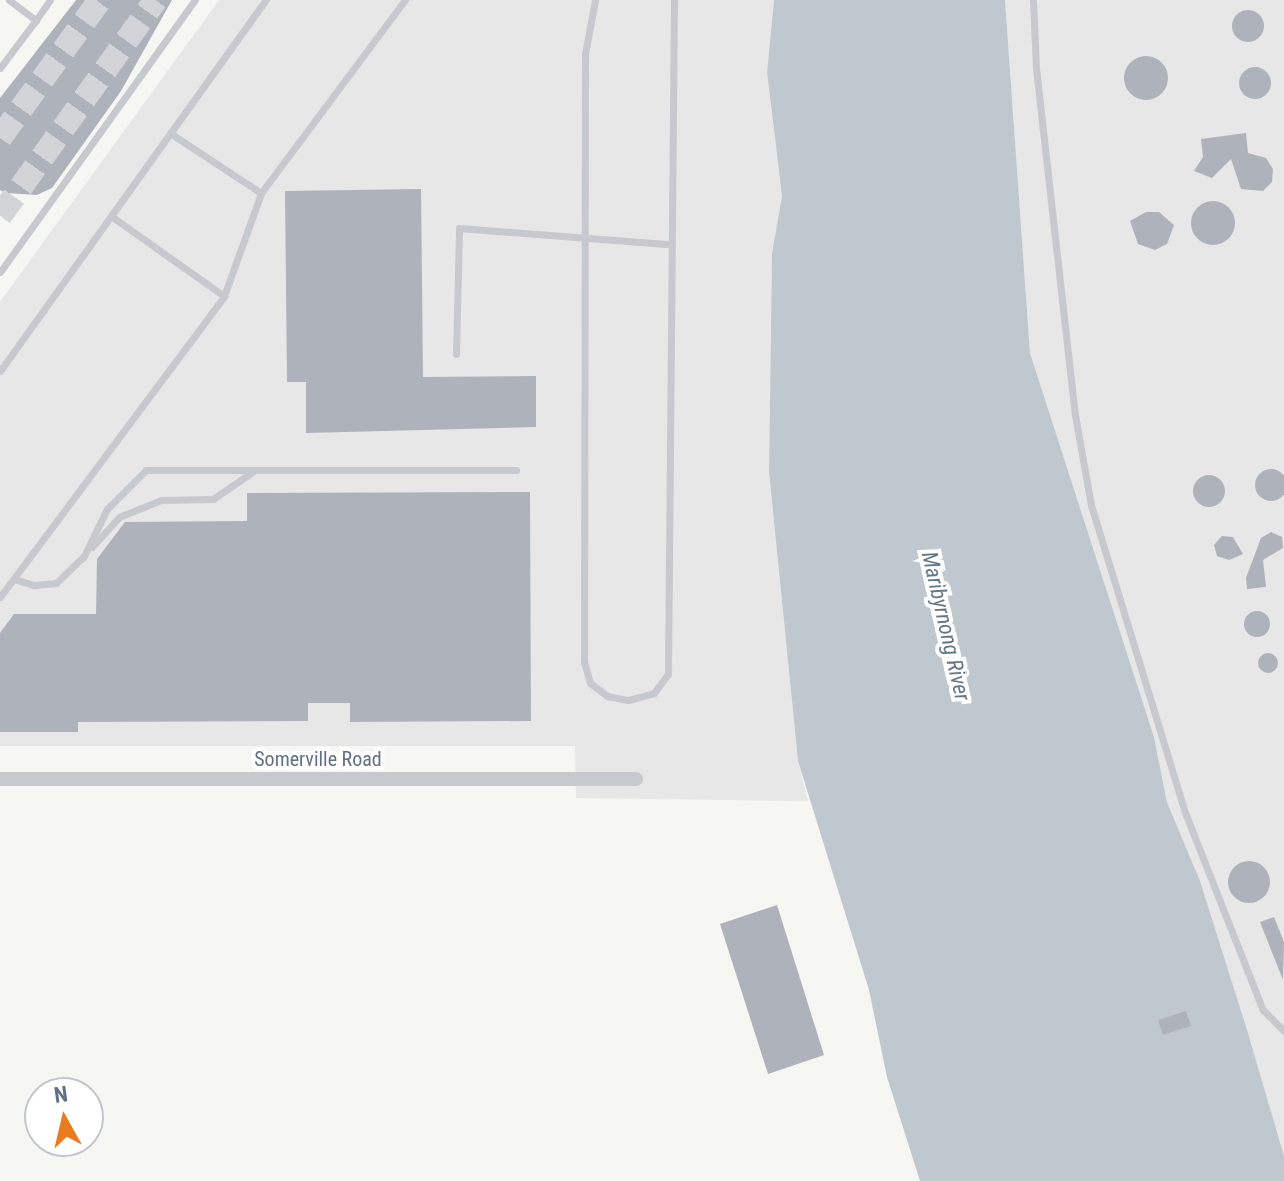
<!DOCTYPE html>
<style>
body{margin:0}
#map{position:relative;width:1284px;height:1181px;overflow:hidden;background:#f6f6f3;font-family:"Roboto Condensed",sans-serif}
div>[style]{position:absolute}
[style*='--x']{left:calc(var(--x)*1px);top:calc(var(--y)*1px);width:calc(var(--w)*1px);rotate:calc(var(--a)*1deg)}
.built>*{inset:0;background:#e6e7e6}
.water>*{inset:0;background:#c0c8cf}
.building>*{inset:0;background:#aeb3bb}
.round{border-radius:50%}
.motorway-tunnel>*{height:24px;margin-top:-12px;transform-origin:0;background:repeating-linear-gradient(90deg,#d2d4d8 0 24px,transparent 0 36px)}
.service>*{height:7px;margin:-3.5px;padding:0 3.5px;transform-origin:3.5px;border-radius:3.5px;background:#c6c9cd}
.minor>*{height:14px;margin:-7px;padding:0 7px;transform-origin:7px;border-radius:7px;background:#c6c9cd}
span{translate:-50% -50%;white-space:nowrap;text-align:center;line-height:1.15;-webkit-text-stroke:8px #fff;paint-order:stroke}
.street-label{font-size:20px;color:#646f85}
.water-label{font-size:22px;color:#647789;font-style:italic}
.north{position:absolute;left:24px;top:1077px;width:80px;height:80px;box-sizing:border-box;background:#fff;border:2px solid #c1c5ce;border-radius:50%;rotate:352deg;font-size:22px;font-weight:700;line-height:32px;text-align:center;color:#646f85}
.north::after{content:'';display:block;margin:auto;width:28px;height:36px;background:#ea7b1f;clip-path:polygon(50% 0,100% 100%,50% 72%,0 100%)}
</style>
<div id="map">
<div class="built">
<i style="clip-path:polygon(219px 0,774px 0,767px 72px,782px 196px,772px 253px,769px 473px,798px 761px,808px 801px,576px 798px,575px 746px,0 746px,0 302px)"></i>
<i style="clip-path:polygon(1005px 0,1284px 0,1284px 1156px,1200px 881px,1167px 802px,1154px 737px,1030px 353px)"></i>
</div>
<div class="water">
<i style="clip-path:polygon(774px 0,1005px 0,1030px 353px,1154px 737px,1167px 802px,1200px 881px,1247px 1030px,1284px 1156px,1284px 1181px,920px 1181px,887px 1077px,869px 990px,798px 761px,769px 472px,772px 253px,782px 196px,767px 72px)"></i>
</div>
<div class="building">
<i style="clip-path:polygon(76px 0,172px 0,121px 91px,52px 188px,37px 195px,5px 193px,0 190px,0 98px)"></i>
<i class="round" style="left:1232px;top:10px;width:32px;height:32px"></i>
<i class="round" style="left:1124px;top:56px;width:44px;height:44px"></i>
<i class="round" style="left:1239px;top:67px;width:32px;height:32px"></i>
<i style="clip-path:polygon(1246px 133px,1248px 153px,1266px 158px,1273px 169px,1272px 182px,1263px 191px,1241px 189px,1231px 159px,1212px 178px,1194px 171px,1203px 157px,1201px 139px)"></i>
<i style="clip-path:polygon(421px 189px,423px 377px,536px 376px,536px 427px,306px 433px,306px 382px,287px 382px,285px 191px)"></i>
<i class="round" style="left:1191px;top:201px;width:44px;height:44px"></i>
<i style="clip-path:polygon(1146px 212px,1159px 212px,1174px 225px,1167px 244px,1155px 250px,1138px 244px,1130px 221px)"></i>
<i class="round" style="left:1255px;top:469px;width:32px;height:32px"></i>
<i class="round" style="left:1193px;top:475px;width:32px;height:32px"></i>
<i style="clip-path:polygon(530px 492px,531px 721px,350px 722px,350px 703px,308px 703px,308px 721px,78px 722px,78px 732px,0 732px,0 633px,14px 614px,96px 614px,97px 559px,125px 522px,247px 521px,247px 493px)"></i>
<i style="clip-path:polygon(1271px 532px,1282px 537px,1283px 548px,1263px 560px,1266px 587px,1247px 589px,1246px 578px,1261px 538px)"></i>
<i style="clip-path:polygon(1222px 536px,1233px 537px,1243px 554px,1229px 560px,1217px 556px,1214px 545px)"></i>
<i class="round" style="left:1244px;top:611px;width:26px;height:26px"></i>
<i class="round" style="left:1258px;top:653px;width:20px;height:20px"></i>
<i class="round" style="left:1228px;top:861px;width:42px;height:42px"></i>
<i style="clip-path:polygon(777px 905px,824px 1055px,768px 1074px,720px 924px)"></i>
<i style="clip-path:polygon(1274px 917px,1284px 942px,1283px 980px,1260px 922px)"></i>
<i style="clip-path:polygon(1186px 1011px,1191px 1026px,1163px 1035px,1158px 1020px)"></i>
</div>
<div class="motorway-tunnel">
<i style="--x:0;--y:138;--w:170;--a:-54.1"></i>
<i style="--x:0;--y:216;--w:266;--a:-54.2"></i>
</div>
<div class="service">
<i style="--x:9;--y:0;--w:34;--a:37"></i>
<i style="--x:36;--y:20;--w:24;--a:-55"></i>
<i style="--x:595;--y:0;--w:55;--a:100.5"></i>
<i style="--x:585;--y:54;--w:608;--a:90.09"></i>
<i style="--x:584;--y:662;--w:22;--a:74"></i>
<i style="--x:590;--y:683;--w:21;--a:37"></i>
<i style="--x:607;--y:696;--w:21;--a:11"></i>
<i style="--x:628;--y:700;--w:27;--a:-15"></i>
<i style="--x:654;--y:693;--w:24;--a:-54"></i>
<i style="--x:668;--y:674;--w:674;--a:-89.49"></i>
<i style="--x:1033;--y:0;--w:68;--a:87.5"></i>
<i style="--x:1036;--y:68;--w:349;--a:83.6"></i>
<i style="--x:1075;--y:415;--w:91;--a:79.9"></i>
<i style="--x:1091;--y:505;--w:324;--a:73"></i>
<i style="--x:1186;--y:815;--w:210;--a:68.5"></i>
<i style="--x:1263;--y:1010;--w:30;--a:45"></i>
<i style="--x:0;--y:68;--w:60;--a:-53.1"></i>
<i style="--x:170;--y:133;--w:109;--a:33.4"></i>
<i style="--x:111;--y:216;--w:138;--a:35.3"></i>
<i style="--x:0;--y:272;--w:335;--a:-54.4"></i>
<i style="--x:456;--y:354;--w:126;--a:-88.6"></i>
<i style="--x:459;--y:228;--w:211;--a:4.4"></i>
<i style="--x:0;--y:371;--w:457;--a:-54.4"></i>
<i style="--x:92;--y:547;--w:40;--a:-48"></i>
<i style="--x:119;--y:517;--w:45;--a:-22"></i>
<i style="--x:161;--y:500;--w:52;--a:-1.1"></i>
<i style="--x:213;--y:499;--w:51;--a:-34.6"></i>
<i style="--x:83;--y:558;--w:55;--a:-63.9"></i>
<i style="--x:107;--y:509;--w:55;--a:-45"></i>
<i style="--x:146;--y:470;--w:370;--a:0"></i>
<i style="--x:14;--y:579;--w:21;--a:17"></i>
<i style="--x:34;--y:585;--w:22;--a:-5"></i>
<i style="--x:56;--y:583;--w:37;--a:-44"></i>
<i style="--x:0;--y:597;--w:375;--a:-53.3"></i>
<i style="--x:224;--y:296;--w:109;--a:-70.2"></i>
<i style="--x:261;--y:193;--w:241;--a:-53.3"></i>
</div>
<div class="minor">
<i style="--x:0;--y:779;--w:636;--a:0"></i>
</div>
<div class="street-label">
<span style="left:318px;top:759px">Somerville Road</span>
</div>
<div class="water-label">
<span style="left:946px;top:626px;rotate:77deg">Maribyrnong River</span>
</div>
<div class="north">N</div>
</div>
